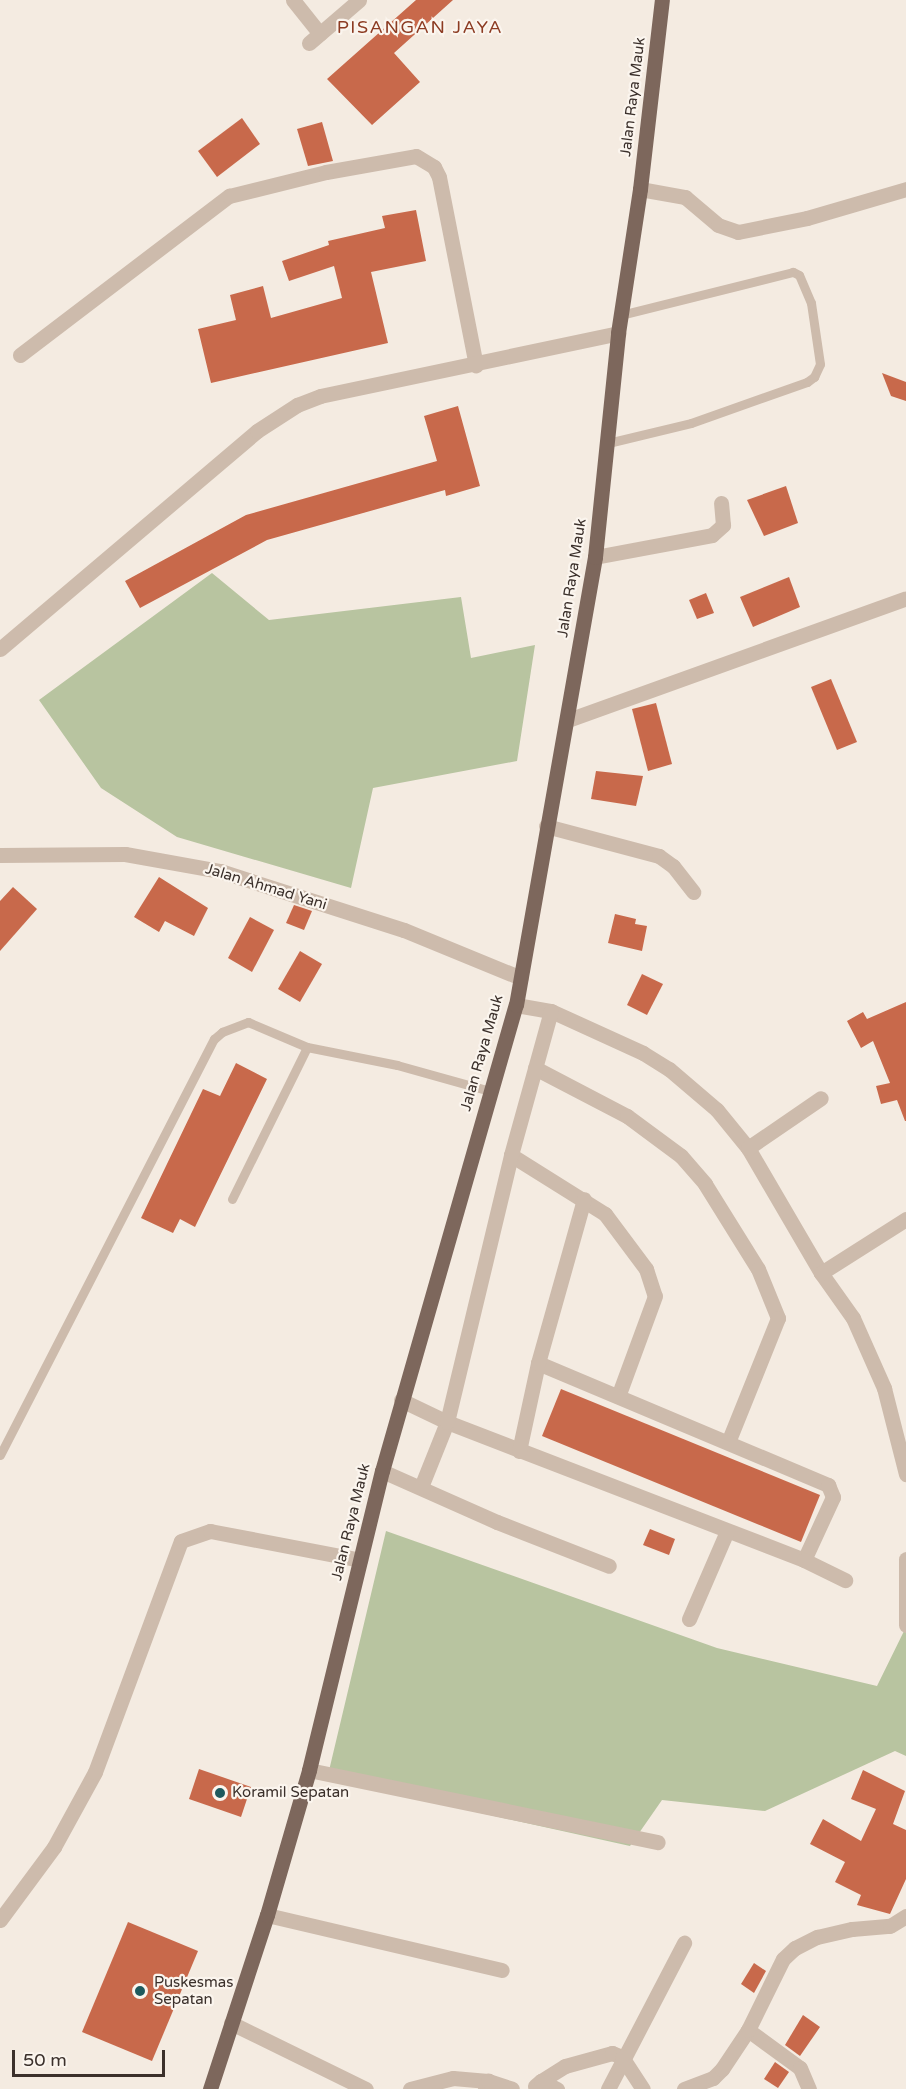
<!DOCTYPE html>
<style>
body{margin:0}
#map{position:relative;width:906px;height:2089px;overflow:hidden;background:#f4ebe1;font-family:"Varela Round",sans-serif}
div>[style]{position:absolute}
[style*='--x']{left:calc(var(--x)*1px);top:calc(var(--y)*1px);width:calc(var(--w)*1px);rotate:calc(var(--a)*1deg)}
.green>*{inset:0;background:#b8c4a0}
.building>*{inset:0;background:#c8694b}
.service>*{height:9px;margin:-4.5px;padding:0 4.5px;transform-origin:4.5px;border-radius:4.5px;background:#cdbbac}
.minor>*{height:15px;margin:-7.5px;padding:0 7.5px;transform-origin:7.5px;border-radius:7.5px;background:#cdbbac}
.tertiary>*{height:15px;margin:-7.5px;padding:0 7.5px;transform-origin:7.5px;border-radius:7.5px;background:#cdbbac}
.primary>*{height:15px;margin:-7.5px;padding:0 7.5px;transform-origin:7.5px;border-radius:7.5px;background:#7d675c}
.dots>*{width:16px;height:16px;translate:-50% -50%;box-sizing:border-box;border:3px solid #fbf5ee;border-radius:50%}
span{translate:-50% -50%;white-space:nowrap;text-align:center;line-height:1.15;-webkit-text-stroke:4.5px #fbf5ee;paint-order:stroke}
.street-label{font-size:15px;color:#3b302b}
.poi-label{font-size:15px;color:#3b302b}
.left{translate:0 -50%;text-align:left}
.quarter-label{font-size:18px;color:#8c3b22;letter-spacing:1.5px}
.scale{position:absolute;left:12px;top:2050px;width:153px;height:27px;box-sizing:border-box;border:3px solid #3b302b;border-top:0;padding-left:8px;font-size:18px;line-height:21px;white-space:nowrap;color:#3b302b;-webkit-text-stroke:4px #fbf5ee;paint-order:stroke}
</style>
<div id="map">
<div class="green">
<i style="clip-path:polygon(212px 573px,269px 620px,461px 597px,471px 658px,535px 645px,517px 761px,373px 788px,351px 888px,177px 837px,101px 788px,39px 700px)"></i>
<i style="clip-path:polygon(386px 1531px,717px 1648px,877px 1686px,906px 1627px,906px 1756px,895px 1751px,765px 1811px,662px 1800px,630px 1846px,327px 1779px)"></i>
</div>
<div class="building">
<i style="clip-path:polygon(416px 0,453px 0,394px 53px,420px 82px,372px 125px,327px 79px)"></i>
<i style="clip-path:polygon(242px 118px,260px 144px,217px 177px,198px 151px)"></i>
<i style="clip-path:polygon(322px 122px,333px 161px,308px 166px,297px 129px)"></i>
<i style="clip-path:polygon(416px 210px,426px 261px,371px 272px,388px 343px,211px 383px,198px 329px,236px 320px,230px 295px,263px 286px,271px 318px,342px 298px,334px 266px,289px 281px,282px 261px,329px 245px,328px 241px,385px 228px,382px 216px)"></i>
<i style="clip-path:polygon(882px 373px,906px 382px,906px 401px,891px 396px)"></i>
<i style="clip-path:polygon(458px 406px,480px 486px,446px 496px,445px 490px,267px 540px,140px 608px,125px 581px,246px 515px,437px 461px,424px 416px)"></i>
<i style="clip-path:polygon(786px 486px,798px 523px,764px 536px,747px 500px)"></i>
<i style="clip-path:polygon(789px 577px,800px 607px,753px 627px,740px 597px)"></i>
<i style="clip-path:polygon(706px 593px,714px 613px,697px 619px,689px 600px)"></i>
<i style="clip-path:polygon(831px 679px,857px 742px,837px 750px,811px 687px)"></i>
<i style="clip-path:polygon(656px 703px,672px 764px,648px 771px,632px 709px)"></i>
<i style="clip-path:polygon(596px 771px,643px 776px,636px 806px,591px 799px)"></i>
<i style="clip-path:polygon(159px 877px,208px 908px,194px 936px,165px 921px,159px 932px,134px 917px)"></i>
<i style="clip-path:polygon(13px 887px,37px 909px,0 951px,0 901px)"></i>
<i style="clip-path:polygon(294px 905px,312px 911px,304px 930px,286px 923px)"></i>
<i style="clip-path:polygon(615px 914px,636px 919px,635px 924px,647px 926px,642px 951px,608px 943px)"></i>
<i style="clip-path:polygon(250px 917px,274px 930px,252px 972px,228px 958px)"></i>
<i style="clip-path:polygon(300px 951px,322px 964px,300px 1002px,278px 989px)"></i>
<i style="clip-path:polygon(642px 974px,663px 984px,647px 1015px,627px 1005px)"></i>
<i style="clip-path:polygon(906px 1002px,906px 1121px,905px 1121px,897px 1100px,881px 1104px,876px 1086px,890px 1083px,873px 1041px,861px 1048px,847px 1021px,863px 1012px,867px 1019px)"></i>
<i style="clip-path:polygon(236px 1063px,267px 1079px,195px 1227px,180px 1219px,173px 1233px,141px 1218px,203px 1089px,220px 1096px)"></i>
<i style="clip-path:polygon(561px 1389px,820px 1495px,801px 1542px,542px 1436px)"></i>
<i style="clip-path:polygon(650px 1529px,675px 1539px,669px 1555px,643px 1545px)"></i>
<i style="clip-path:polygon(199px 1769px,251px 1787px,241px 1817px,189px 1799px)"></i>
<i style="clip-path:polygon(863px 1770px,905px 1791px,893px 1824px,906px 1830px,906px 1879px,890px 1914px,857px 1905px,861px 1895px,835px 1882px,845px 1862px,810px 1844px,823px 1819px,861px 1841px,876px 1809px,851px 1799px)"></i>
<i style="clip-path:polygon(128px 1922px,198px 1951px,152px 2061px,82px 2032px)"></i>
<i style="clip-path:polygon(754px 1963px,766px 1971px,754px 1993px,741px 1984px)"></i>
<i style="clip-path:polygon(803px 2015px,820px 2027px,800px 2056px,785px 2045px)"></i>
<i style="clip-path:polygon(775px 2062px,789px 2072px,778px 2088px,764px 2079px)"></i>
</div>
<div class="service">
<i style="--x:608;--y:443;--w:85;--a:-13.5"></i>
<i style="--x:691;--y:423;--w:123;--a:-19.5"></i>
<i style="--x:807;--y:382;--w:9;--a:-36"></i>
<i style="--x:814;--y:377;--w:14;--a:-65"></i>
<i style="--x:820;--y:364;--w:62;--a:-98.4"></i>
<i style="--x:811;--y:303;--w:30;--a:-113"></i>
<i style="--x:799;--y:275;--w:7;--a:-153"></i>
<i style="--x:793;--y:272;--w:177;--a:166"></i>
<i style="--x:232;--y:1199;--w:169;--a:-63.7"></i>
<i style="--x:0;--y:1455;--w:468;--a:-62.8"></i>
<i style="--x:214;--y:1039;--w:11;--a:-41"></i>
<i style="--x:222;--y:1032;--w:28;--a:-21"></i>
<i style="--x:248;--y:1022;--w:64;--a:23"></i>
<i style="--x:307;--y:1047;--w:92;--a:11.3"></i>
<i style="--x:397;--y:1065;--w:97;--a:15.6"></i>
</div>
<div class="minor">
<i style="--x:293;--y:0;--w:43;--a:51.5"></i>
<i style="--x:309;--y:43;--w:66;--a:-40.7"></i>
<i style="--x:640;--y:189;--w:46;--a:10.1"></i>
<i style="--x:685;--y:197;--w:43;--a:40.3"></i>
<i style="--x:718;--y:225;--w:21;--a:19"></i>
<i style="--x:738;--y:232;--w:70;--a:-11.5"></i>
<i style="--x:807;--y:218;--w:103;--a:-16.3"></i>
<i style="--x:20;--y:355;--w:263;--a:-37.3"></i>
<i style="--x:229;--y:196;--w:100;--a:-13.9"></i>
<i style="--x:326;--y:172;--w:91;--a:-10.1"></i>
<i style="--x:416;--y:156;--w:21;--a:31"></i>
<i style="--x:434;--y:167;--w:11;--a:63"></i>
<i style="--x:439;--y:177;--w:192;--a:78.9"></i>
<i style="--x:595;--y:557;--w:119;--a:-10.6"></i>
<i style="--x:712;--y:535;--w:15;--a:-42"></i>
<i style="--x:723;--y:525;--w:22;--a:-95"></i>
<i style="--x:0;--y:649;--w:337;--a:-40.3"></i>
<i style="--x:257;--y:431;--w:48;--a:-33"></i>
<i style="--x:297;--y:405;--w:25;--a:-21"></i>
<i style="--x:320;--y:396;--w:305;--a:-11.9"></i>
<i style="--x:568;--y:720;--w:359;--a:-19.8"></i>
<i style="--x:546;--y:826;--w:117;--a:14.9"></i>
<i style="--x:659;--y:856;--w:17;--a:36"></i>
<i style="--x:673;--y:866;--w:33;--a:52"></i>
<i style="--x:516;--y:1005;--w:36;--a:10"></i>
<i style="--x:551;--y:1011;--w:101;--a:24.5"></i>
<i style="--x:643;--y:1053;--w:31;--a:32"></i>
<i style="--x:669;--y:1069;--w:63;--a:40.5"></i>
<i style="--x:717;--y:1110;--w:49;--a:50.8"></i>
<i style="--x:748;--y:1148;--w:145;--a:59.7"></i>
<i style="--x:821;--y:1273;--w:55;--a:54.6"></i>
<i style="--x:853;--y:1318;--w:77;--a:66.1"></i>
<i style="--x:884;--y:1388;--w:89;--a:75.7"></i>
<i style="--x:535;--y:1068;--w:104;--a:27.6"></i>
<i style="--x:627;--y:1116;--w:67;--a:36.5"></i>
<i style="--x:681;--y:1156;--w:37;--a:49"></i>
<i style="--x:705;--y:1184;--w:100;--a:58.1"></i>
<i style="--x:758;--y:1269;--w:53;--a:67.8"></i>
<i style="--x:778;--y:1318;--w:131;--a:111.9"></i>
<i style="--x:748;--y:1148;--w:88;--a:-34.4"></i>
<i style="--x:511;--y:1155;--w:111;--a:32.1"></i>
<i style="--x:605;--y:1214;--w:69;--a:53.3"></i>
<i style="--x:646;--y:1269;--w:28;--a:72"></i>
<i style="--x:655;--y:1296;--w:104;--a:110.2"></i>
<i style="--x:821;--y:1273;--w:101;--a:-32.4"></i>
<i style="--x:538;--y:1363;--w:315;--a:22.8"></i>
<i style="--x:828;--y:1485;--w:13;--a:67"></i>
<i style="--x:833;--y:1497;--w:69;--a:114.7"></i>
<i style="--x:401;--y:1400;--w:51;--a:25.6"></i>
<i style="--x:447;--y:1422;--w:383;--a:21.1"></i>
<i style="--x:804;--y:1560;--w:46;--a:26"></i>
<i style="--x:519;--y:1451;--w:90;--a:-77.8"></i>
<i style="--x:538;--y:1363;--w:170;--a:-74.3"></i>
<i style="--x:382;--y:1471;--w:126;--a:23.9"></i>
<i style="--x:497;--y:1522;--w:120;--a:21.4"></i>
<i style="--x:421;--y:1487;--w:70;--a:-68.2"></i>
<i style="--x:447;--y:1422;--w:275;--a:-76.5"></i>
<i style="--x:511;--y:1155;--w:149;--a:-74.5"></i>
<i style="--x:906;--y:1559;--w:66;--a:90"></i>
<i style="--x:689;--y:1619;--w:96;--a:-66.6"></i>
<i style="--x:309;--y:1770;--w:356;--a:11.7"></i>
<i style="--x:267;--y:1915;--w:241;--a:13.2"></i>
<i style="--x:0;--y:1920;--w:91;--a:-53.5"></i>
<i style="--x:54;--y:1847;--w:85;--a:-61.3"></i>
<i style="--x:95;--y:1772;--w:246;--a:-69.6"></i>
<i style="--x:181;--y:1541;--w:31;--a:-19"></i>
<i style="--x:210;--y:1531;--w:153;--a:10.9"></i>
<i style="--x:231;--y:2023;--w:150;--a:26.1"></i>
<i style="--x:748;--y:2030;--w:64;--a:36.2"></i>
<i style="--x:800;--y:2068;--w:23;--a:67"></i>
<i style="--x:541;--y:2081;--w:28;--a:-32"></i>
<i style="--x:565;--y:2066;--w:49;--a:-15.5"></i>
<i style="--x:612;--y:2053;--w:11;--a:22"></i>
<i style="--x:622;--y:2057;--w:38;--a:57"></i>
<i style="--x:535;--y:2086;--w:8;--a:-40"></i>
<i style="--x:541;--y:2081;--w:18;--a:27"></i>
<i style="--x:410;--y:2089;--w:44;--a:-14.3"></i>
<i style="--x:453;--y:2078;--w:35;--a:5"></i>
<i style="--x:485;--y:2089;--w:9;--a:-69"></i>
<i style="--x:488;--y:2081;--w:25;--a:18"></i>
<i style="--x:608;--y:2089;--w:165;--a:-62.5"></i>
<i style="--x:684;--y:2089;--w:31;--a:-21"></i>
<i style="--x:713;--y:2078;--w:13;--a:-45"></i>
<i style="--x:722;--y:2069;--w:47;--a:-56.3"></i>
<i style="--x:748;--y:2030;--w:79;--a:-63.8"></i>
<i style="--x:783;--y:1959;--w:16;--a:-43"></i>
<i style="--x:795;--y:1948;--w:25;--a:-27"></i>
<i style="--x:817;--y:1937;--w:36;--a:-13"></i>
<i style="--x:852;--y:1929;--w:38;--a:-5"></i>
<i style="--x:890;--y:1926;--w:19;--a:-32"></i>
</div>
<div class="tertiary">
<i style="--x:0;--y:855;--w:125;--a:-0.5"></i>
<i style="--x:125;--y:854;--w:97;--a:10.1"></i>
<i style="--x:220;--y:871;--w:193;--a:17.8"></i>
<i style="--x:404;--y:930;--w:126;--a:22.3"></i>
</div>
<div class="primary">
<i style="--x:210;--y:2089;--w:183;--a:-71.9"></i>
<i style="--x:267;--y:1915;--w:151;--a:-73.8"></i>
<i style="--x:309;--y:1770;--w:308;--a:-76.3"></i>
<i style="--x:382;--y:1471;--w:485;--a:-74"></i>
<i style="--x:516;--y:1005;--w:455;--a:-80"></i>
<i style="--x:595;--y:557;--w:225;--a:-84.1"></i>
<i style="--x:618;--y:333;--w:146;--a:-81.3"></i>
<i style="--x:640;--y:189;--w:190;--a:-83.4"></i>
</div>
<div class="dots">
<i style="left:220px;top:1793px;background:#1f5a5e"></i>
<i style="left:140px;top:1991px;background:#1f5a5e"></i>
</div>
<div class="street-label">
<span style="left:633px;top:97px;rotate:-83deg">Jalan Raya Mauk</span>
<span style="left:572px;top:578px;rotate:-81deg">Jalan Raya Mauk</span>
<span style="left:266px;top:887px;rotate:17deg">Jalan Ahmad Yani</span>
<span style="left:482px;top:1053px;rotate:-74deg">Jalan Raya Mauk</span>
<span style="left:351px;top:1522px;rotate:-76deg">Jalan Raya Mauk</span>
</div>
<div class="poi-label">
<span class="left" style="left:232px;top:1793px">Koramil Sepatan</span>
<span class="left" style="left:154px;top:1991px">Puskesmas<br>Sepatan</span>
</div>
<div class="quarter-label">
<span style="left:420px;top:27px">PISANGAN JAYA</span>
</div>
<div class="scale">50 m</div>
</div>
